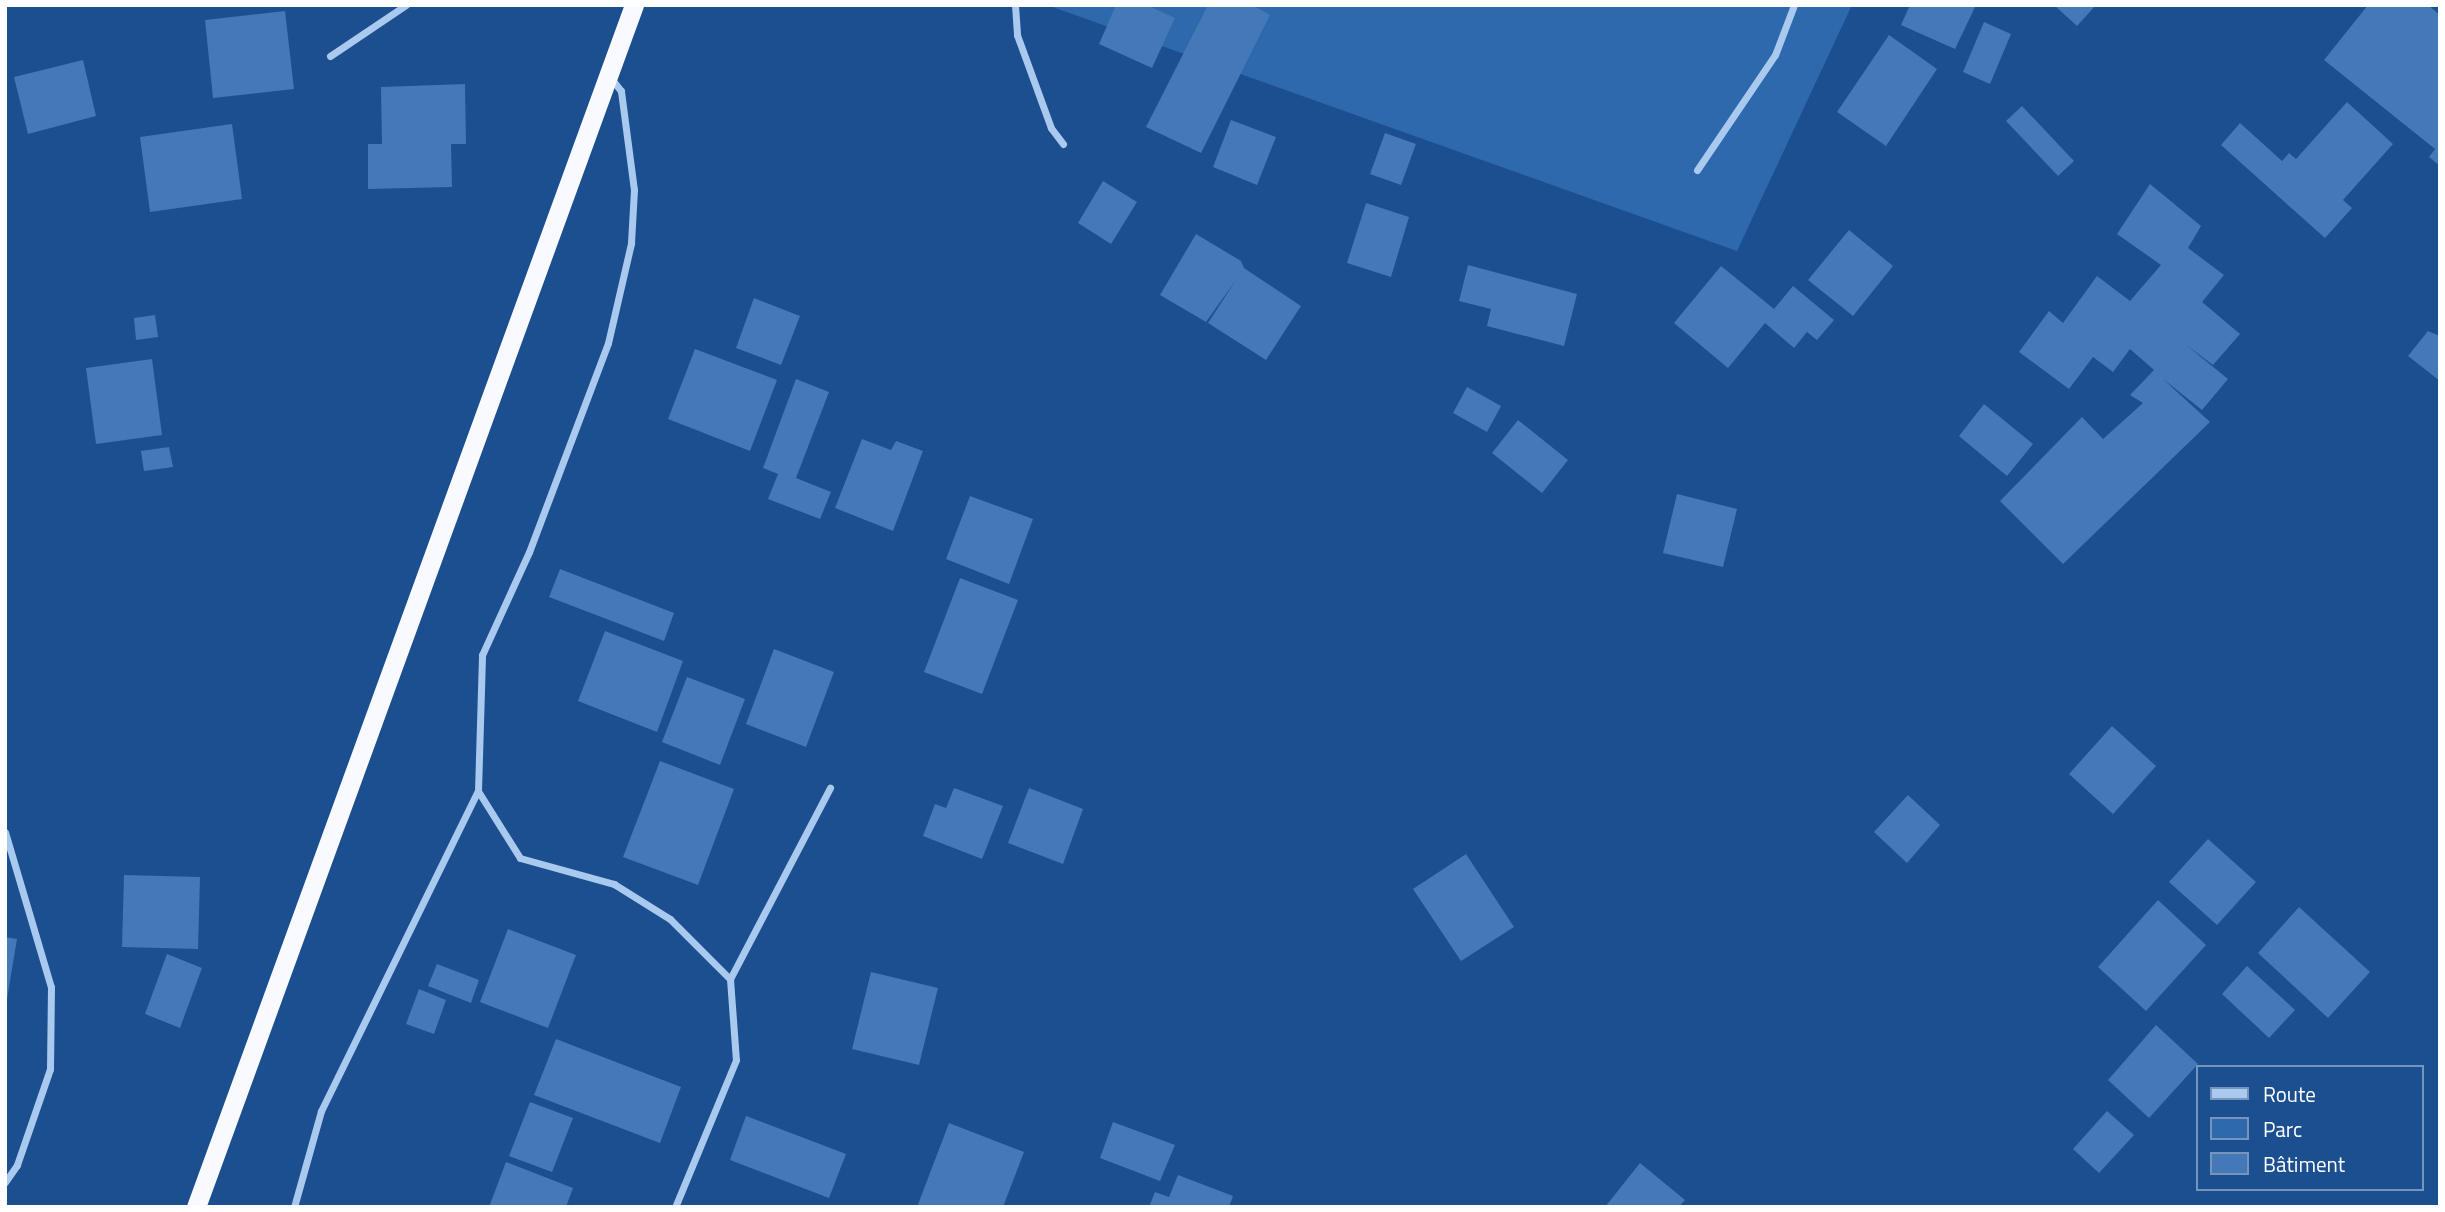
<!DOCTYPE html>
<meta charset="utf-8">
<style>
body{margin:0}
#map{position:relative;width:2445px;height:1212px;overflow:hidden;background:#1b4f8f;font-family:"Titillium Web",sans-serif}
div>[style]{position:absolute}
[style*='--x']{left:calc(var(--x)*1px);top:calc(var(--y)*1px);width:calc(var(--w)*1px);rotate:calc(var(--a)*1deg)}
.green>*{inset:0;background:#2e69ad}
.building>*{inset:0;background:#4478b7}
.minor>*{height:7px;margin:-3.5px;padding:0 3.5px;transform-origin:3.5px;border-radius:3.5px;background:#a9c9ee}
.trunk>*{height:19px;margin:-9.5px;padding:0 9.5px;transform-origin:9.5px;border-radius:9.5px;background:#f8faff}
span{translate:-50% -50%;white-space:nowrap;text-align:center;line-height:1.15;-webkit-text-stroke:7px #1b4f8f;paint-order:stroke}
.frame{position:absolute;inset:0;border:7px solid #fff;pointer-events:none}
.legend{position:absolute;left:2196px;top:1065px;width:228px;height:126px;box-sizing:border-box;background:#1b4f8f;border:2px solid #7695bc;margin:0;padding:9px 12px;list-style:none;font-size:21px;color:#fff}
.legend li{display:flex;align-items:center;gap:14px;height:35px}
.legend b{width:35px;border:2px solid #7695bc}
</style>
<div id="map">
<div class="green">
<i style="clip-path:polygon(1047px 5px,1852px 5px,1737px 251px)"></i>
</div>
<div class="building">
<i style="clip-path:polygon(1116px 5px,1147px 5px,1175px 18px,1152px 68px,1099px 44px)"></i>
<i style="clip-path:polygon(1208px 5px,1252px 5px,1270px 15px,1201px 153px,1146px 127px)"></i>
<i style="clip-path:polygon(1910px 5px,1976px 5px,1955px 49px,1901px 25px)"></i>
<i style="clip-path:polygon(2054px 5px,2096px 5px,2077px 26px)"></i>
<i style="clip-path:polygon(2368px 5px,2428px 5px,2440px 15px,2440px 166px,2429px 157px,2435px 149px,2324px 60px)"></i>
<i style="clip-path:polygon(285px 11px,294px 89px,213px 98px,205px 20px)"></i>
<i style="clip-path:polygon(1984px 22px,2011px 34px,1990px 84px,1963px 72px)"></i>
<i style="clip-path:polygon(1889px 35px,1937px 69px,1886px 146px,1837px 112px)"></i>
<i style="clip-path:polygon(83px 60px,96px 116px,28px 134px,14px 77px)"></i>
<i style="clip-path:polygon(465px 84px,466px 144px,451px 144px,452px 187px,368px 189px,368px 144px,382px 144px,381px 87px)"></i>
<i style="clip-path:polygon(2347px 102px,2393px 144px,2343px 200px,2352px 208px,2325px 238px,2221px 145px,2240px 123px,2282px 161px,2289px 153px,2296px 159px)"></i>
<i style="clip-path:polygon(2022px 106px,2074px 161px,2058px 176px,2006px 121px)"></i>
<i style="clip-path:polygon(1231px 120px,1276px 137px,1257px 185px,1213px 167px)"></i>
<i style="clip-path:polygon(232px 124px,242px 199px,150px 212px,140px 137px)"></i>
<i style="clip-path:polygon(1385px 133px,1416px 144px,1401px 185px,1370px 174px)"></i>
<i style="clip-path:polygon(1103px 181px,1137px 202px,1111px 244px,1078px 223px)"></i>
<i style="clip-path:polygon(2150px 184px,2201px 226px,2188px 248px,2224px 275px,2202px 302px,2240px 334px,2213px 365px,2185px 344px,2228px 379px,2202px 410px,2163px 379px,2210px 422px,2063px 564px,2000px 501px,2082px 417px,2103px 439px,2143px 403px,2130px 395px,2154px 370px,2130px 349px,2113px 372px,2093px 357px,2069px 389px,2019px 352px,2049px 311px,2063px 323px,2097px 276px,2130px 301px,2161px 265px,2117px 234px)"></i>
<i style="clip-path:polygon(1366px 203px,1409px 217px,1391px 277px,1347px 263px)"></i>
<i style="clip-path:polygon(1849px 230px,1893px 266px,1853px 316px,1808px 280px)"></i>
<i style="clip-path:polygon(1196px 234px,1241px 261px,1244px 268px,1301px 306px,1266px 360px,1208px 323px,1236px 280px,1206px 322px,1160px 295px)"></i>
<i style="clip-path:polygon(1468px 265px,1577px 294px,1564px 346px,1487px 326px,1491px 309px,1459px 301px)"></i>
<i style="clip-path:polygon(1721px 266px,1774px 309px,1793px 286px,1834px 320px,1817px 340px,1807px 332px,1794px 348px,1765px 323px,1728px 368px,1674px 323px)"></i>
<i style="clip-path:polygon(754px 298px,800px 316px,781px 365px,736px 348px)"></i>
<i style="clip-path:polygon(155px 315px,158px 337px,136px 340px,134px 318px)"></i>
<i style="clip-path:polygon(2428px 331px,2440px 336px,2440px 381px,2408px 356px)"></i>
<i style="clip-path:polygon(695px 349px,777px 380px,750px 451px,668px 419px)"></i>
<i style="clip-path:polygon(152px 359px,162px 435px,96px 444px,86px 368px)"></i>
<i style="clip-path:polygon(796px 379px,829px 392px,796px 478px,831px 492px,820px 519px,768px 499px,778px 474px,763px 468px)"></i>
<i style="clip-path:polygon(1467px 387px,1501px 406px,1487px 432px,1453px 413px)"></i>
<i style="clip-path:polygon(1984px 404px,2033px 444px,2007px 476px,1959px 436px)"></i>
<i style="clip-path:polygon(1518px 420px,1568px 460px,1542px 493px,1492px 453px)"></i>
<i style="clip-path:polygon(862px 439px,891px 450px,896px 441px,923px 451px,893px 531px,835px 508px)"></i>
<i style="clip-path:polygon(169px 447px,173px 467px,144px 471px,141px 451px)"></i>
<i style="clip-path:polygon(1677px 494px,1737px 509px,1723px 567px,1663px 553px)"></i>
<i style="clip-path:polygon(970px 496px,1033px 519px,1009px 584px,946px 559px)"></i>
<i style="clip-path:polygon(560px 569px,674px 613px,664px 641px,549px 597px)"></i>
<i style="clip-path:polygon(960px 578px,1018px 600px,982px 694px,924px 672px)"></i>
<i style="clip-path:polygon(605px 631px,683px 661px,657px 732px,578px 701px)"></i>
<i style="clip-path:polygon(774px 649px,834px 672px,806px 747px,746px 724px)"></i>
<i style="clip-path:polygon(687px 677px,745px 699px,720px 765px,662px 742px)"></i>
<i style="clip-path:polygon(2112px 726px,2156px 766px,2113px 814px,2069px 774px)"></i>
<i style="clip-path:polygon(660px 761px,734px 789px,698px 885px,623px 857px)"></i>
<i style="clip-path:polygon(954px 788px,1003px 806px,982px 859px,923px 836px,935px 804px,946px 808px)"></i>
<i style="clip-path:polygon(1029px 788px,1083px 809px,1063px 864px,1008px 843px)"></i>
<i style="clip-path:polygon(1908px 795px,1940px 825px,1907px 863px,1874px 832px)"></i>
<i style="clip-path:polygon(2208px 839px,2256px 882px,2217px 925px,2169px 882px)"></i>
<i style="clip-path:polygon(1466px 854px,1514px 927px,1461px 961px,1413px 889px)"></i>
<i style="clip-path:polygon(124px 875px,200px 877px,198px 949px,122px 947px)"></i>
<i style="clip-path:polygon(2158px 900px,2206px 945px,2146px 1011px,2098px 967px)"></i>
<i style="clip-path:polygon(2299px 907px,2370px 972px,2328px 1018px,2258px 953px)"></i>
<i style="clip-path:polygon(508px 929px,576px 955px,548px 1028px,480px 1002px)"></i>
<i style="clip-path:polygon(5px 937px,17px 939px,7px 999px,5px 999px)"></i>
<i style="clip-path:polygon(167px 954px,202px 968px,180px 1028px,145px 1014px)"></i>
<i style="clip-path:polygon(437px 964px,479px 980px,471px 1003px,428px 986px)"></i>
<i style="clip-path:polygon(2247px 966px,2295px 1010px,2269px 1038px,2222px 994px)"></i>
<i style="clip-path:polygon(871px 972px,938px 988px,919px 1065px,852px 1049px)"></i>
<i style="clip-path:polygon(419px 989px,446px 1000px,434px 1034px,406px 1024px)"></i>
<i style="clip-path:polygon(2156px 1025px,2198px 1064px,2149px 1118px,2108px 1080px)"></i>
<i style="clip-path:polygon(556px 1039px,681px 1087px,660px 1143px,534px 1095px)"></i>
<i style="clip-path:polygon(530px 1102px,573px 1118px,552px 1172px,509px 1156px)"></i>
<i style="clip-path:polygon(2107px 1111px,2134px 1135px,2099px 1173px,2073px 1149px)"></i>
<i style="clip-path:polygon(746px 1116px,846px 1154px,829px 1198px,730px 1160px)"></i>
<i style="clip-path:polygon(1113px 1122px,1175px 1145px,1160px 1181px,1100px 1158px)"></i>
<i style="clip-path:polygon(949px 1123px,1024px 1152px,1003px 1207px,917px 1207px)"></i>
<i style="clip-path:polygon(506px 1162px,573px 1188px,566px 1207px,489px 1207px)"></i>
<i style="clip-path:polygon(1640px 1163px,1685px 1200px,1679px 1207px,1605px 1207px)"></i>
<i style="clip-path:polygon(1178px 1175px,1233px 1196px,1229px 1207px,1149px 1207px,1155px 1192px,1169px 1197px)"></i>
</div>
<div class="minor">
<i style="--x:1015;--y:5;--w:30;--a:86"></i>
<i style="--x:1017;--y:35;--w:99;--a:69.9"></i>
<i style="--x:1051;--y:128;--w:20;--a:53"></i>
<i style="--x:330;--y:56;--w:92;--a:-33.9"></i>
<i style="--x:1697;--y:170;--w:139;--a:-55.9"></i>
<i style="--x:1775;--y:55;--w:53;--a:-69.2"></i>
<i style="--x:478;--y:791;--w:79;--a:57.9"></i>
<i style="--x:520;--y:858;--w:98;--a:15.5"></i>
<i style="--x:614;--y:884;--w:66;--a:32"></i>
<i style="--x:670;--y:919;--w:85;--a:45"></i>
<i style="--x:730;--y:979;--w:81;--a:85.8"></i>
<i style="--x:736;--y:1060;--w:159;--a:112.5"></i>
<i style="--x:5;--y:832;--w:162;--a:73.5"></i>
<i style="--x:51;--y:987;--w:82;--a:90.7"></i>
<i style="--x:50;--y:1069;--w:102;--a:109"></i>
<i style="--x:17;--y:1165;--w:21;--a:125"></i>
<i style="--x:730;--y:979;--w:216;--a:-62.4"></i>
<i style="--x:294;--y:1207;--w:100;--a:-74.3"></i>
<i style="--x:321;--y:1111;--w:356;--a:-63.9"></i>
<i style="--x:478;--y:791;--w:136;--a:-88.3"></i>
<i style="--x:482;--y:655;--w:113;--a:-65.5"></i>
<i style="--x:529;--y:552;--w:223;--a:-69.3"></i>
<i style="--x:608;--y:343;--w:103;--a:-77"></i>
<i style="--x:631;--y:243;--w:53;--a:-86.8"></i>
<i style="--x:634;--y:190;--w:100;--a:-97.5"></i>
<i style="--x:621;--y:91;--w:16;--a:-128"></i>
</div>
<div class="trunk">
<i style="--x:196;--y:1207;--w:1279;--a:-69.98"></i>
</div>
<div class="frame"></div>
<ul class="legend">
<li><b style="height:9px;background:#a9c9ee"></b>Route</li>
<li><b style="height:19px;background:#2e69ad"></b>Parc</li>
<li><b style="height:19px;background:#4478b7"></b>Bâtiment</li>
</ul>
</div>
